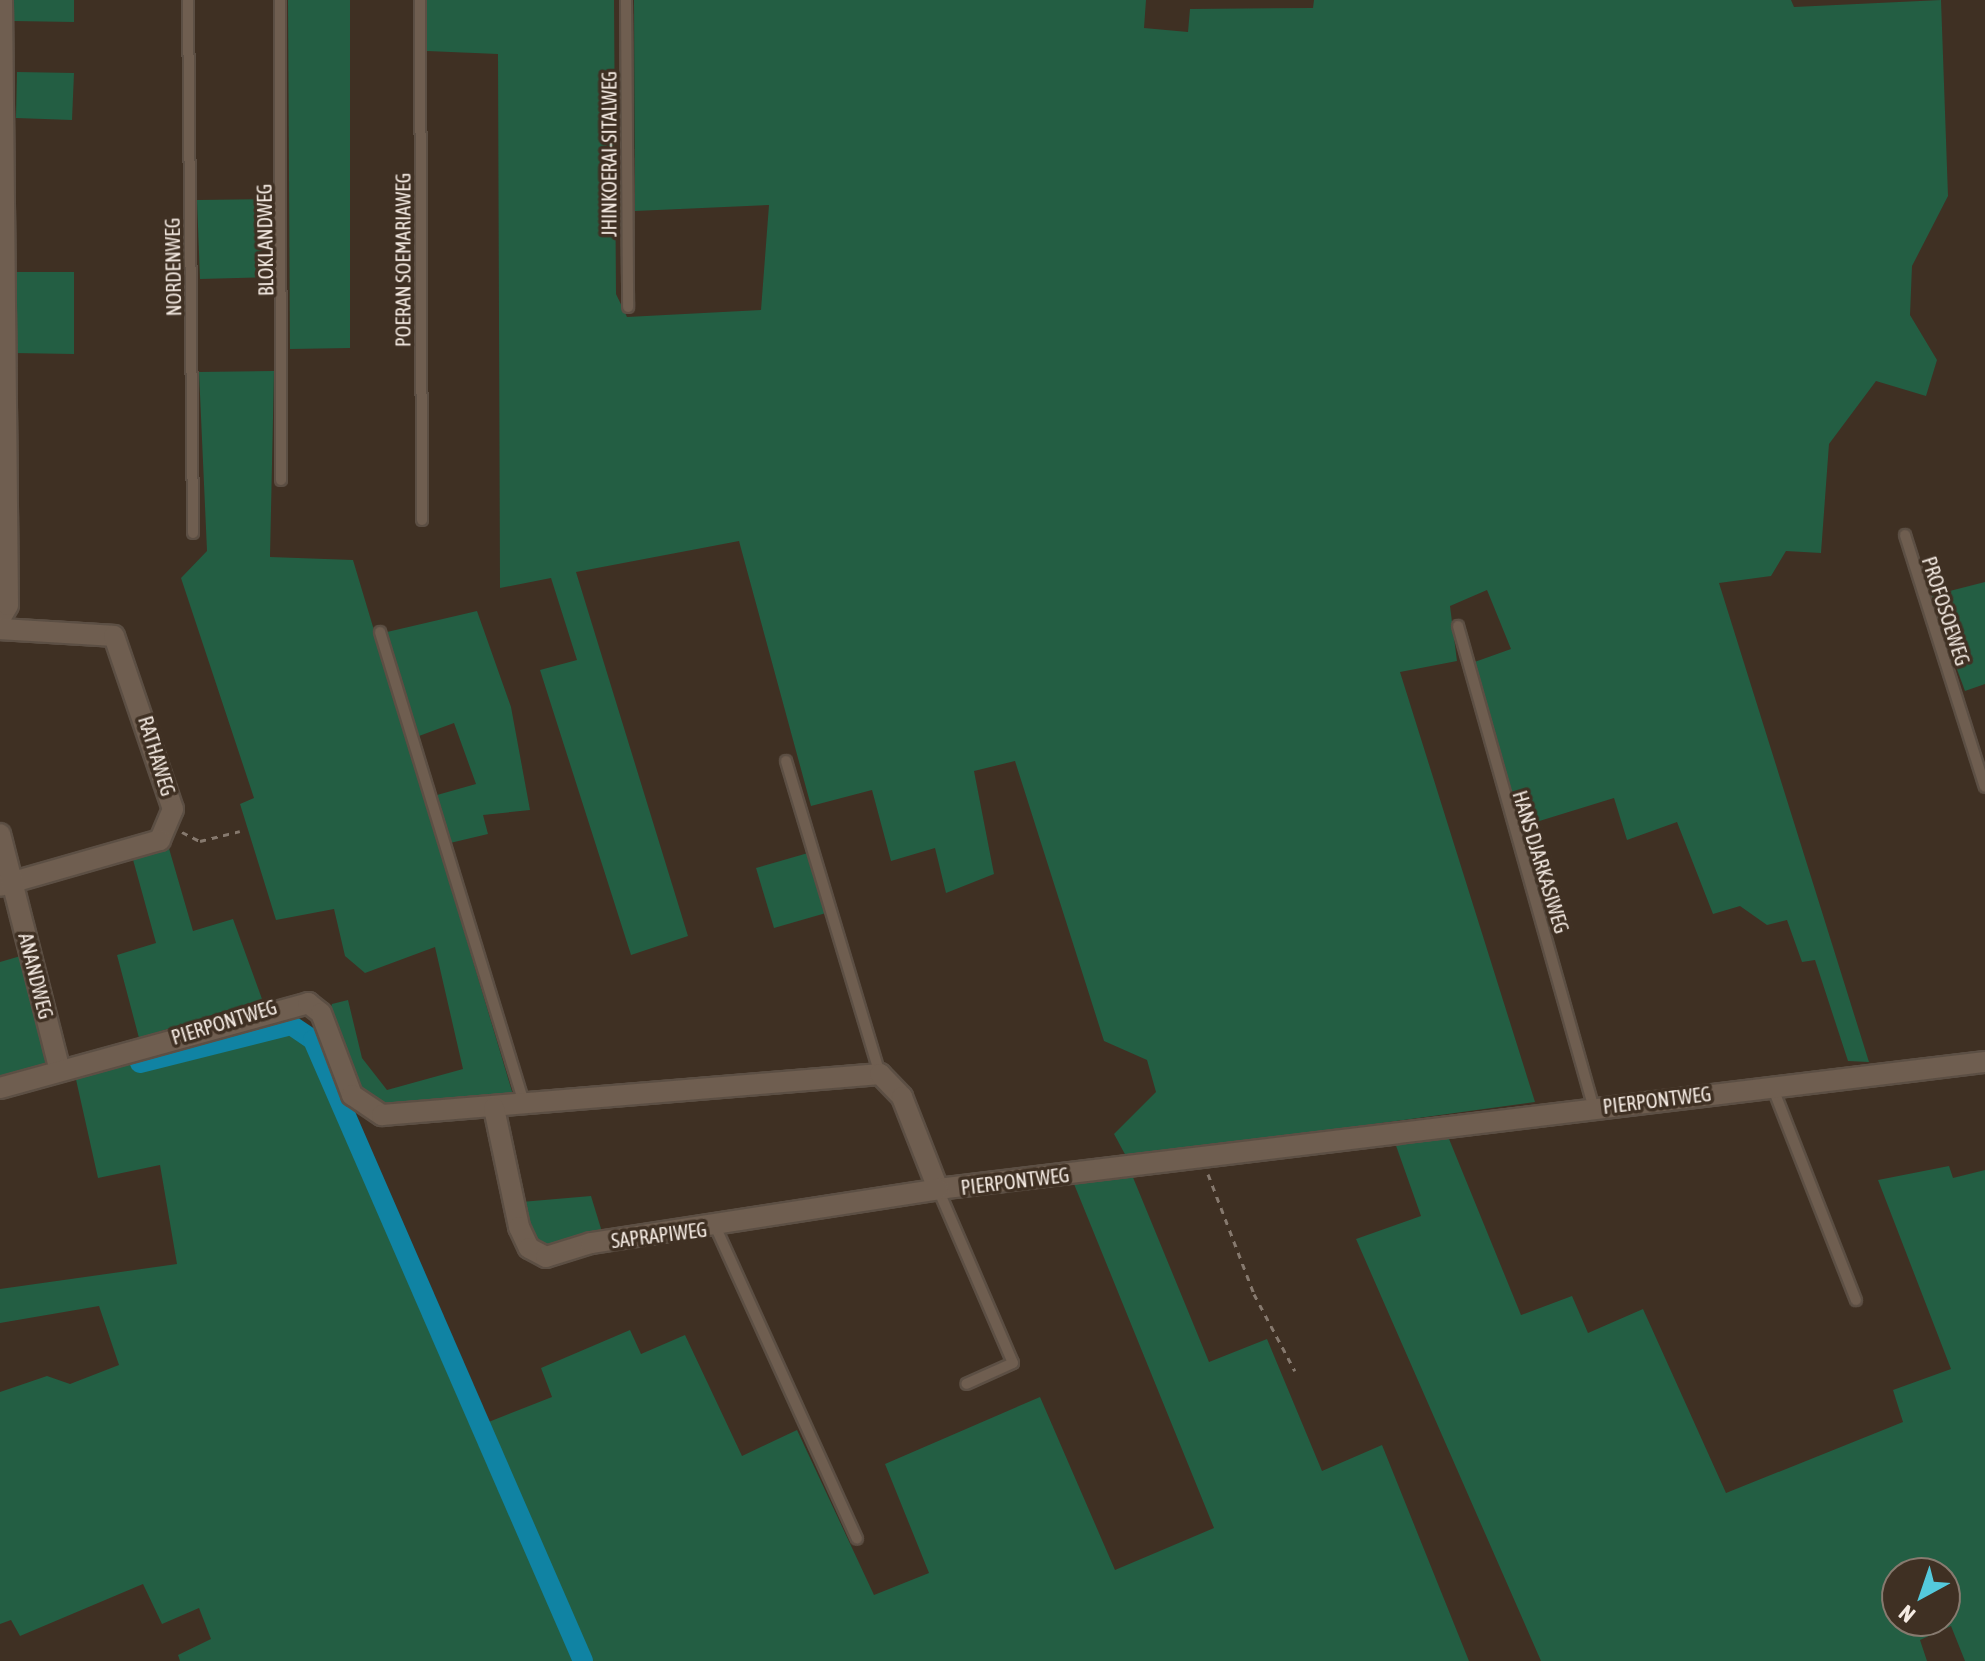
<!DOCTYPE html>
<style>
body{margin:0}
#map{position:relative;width:1985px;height:1661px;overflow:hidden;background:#3f3023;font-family:"Asap Condensed",sans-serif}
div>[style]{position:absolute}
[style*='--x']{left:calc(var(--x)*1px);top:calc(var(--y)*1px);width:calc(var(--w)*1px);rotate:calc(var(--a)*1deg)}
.green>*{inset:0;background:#235e43}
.canal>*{height:20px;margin:-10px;padding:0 10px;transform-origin:10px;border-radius:10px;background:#1083a3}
.path>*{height:3px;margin-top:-1.5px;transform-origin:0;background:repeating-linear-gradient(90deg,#86796e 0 6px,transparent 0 12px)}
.roads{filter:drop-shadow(2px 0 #5c4f44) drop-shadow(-2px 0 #5c4f44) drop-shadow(0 2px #5c4f44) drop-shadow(0 -2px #5c4f44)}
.lane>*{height:10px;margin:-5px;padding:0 5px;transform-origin:5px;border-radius:5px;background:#6f5e50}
.street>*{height:20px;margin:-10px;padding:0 10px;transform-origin:10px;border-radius:10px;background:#6f5e50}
span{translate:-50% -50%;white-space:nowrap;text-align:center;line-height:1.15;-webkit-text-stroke:7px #3f3023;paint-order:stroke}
.street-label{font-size:20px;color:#f4eae2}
.north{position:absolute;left:1881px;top:1557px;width:80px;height:80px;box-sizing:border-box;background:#3f3023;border:2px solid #877a6f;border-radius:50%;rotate:220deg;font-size:22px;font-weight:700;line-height:32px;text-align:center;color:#f4eae2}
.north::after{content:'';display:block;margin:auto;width:28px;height:36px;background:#54cadd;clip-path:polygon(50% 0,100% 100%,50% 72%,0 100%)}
</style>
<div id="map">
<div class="green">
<i style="clip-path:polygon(14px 0,74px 0,74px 22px,13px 21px)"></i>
<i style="clip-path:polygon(288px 0,350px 0,350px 348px,290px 349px)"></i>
<i style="clip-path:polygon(427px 0,614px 0,616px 294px,627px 317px,761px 310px,769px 205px,635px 211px,634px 0,1146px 0,1144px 28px,1188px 32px,1190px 9px,1313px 8px,1314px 0,1791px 0,1794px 7px,1941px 0,1948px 196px,1912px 266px,1910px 315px,1937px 360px,1926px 396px,1876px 381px,1829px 444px,1821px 553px,1786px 551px,1771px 576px,1719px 583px,1869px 1062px,1848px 1061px,1815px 960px,1802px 962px,1787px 920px,1767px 925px,1740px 906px,1713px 914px,1677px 822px,1627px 840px,1614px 798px,1517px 828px,1469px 664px,1511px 649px,1487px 590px,1450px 606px,1457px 661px,1400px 672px,1535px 1102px,1127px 1158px,1114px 1134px,1156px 1092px,1147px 1060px,1104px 1041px,1015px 761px,974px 771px,994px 874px,946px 893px,935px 848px,891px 861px,872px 790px,811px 806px,739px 541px,576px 572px,688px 936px,631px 955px,540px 670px,577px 660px,551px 578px,500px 588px,498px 54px,427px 51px)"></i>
<i style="clip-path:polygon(17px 72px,74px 73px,72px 120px,16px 118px)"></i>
<i style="clip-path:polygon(275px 199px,277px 277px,200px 279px,197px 200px)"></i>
<i style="clip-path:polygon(13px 272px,74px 272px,74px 354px,13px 353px)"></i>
<i style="clip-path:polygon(274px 371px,270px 557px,353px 560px,514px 1098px,380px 1108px,362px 1095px,328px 1014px,332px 1004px,348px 1000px,362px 1058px,387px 1090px,463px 1069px,435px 947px,365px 973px,345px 956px,334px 909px,276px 920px,240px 804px,254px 798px,181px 578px,207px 551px,199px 372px)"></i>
<i style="clip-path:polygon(1985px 582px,1985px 684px,1965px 691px,1930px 596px)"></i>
<i style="clip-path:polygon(477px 611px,511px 707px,530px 810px,483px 815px,488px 834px,450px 843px,437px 795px,476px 784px,454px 723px,419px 736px,387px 632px)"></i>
<i style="clip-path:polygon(168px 845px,193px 931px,233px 919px,262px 999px,139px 1038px,117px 955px,156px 943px,132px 856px)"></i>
<i style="clip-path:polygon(808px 853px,826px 913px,774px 928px,756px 868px)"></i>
<i style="clip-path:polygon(24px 955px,51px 1064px,0 1079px,0 962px)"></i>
<i style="clip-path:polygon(291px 1025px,313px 1040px,481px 1425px,552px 1397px,541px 1368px,630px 1330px,641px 1354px,685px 1335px,742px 1456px,797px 1430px,874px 1595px,929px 1573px,885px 1464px,1040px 1397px,1115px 1570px,1214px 1528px,1074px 1184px,1132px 1175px,1209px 1362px,1267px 1339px,1322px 1471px,1382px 1445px,1469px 1661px,180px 1661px,178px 1655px,211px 1639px,199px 1608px,162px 1624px,143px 1584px,20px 1636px,11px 1620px,0 1624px,0 1392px,47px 1376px,70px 1384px,119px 1365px,99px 1306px,0 1323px,0 1289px,177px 1264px,160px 1165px,98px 1178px,75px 1075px)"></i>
<i style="clip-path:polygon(evenodd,1447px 1134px,1521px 1315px,1572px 1296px,1588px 1333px,1643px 1309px,1726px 1493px,1903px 1422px,1893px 1390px,1951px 1369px,1878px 1180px,1949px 1166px,1953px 1178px,1985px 1170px,1985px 1661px,1965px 1661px,1951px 1626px,1920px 1640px,1927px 1661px,1541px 1661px,1356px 1239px,1421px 1216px,1394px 1140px,1447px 1134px,1897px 1573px,1945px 1573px,1945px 1621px,1897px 1621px,1897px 1573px)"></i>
<i style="clip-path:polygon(591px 1196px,602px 1232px,548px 1251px,534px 1244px,521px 1202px)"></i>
</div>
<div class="canal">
<i style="--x:140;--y:1063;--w:156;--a:-14.1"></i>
<i style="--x:291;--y:1025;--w:27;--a:34"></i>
<i style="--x:313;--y:1040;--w:677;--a:66.5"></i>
</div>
<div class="path">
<i style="--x:182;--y:832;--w:20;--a:27"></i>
<i style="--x:200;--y:841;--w:41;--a:-14"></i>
<i style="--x:1208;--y:1174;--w:129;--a:69"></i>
<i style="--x:1254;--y:1294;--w:87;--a:62"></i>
</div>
<div class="roads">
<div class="lane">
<i style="--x:188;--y:0;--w:533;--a:89.46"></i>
<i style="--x:280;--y:0;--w:480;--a:89.9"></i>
<i style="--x:420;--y:0;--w:520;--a:89.78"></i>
<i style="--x:626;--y:0;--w:307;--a:89.6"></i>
<i style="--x:1905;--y:535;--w:264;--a:72.4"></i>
<i style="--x:1458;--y:626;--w:502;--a:74.27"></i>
<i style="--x:380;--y:632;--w:493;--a:73"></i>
<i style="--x:786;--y:761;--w:327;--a:73.3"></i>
<i style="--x:1772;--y:1086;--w:230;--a:68.6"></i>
<i style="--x:938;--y:1189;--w:189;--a:66.7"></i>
<i style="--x:1013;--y:1363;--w:51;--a:155.9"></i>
<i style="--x:716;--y:1228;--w:341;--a:65.6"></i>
</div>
<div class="street">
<i style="--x:0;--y:619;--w:16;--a:-60"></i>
<i style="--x:8;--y:605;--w:605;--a:-90.57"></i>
<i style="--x:0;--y:629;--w:114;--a:3.5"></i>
<i style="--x:114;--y:636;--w:183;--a:71.2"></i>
<i style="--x:173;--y:809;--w:34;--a:113"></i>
<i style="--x:160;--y:840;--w:166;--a:164"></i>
<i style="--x:0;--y:834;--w:244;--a:75.8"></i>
<i style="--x:0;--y:1088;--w:320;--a:-15.4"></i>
<i style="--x:308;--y:1003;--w:16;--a:38"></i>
<i style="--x:321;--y:1013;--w:88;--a:69.3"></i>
<i style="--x:352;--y:1095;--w:36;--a:34"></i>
<i style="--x:382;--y:1115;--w:500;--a:-4.7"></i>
<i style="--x:880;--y:1074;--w:32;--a:46"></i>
<i style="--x:902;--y:1097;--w:99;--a:68.6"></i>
<i style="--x:938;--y:1189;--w:1055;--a:-6.92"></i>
<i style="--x:494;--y:1108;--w:122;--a:78.1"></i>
<i style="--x:519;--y:1227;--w:23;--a:65"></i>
<i style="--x:529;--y:1248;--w:19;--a:28"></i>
<i style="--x:546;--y:1257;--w:47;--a:-17.3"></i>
<i style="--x:591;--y:1243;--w:351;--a:-8.8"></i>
</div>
</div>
<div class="street-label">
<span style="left:609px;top:154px;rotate:-90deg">JHINKOERAI-SITALWEG</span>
<span style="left:265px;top:240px;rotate:-91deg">BLOKLANDWEG</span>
<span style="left:403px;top:260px;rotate:-90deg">POERAN SOEMARIAWEG</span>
<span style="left:173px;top:267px;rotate:-91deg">NORDENWEG</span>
<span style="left:1946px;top:611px;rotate:72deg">PROFOSOEWEG</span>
<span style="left:157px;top:756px;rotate:73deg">RATHAWEG</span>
<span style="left:1541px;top:862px;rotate:73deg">HANS DJARKASIWEG</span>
<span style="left:36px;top:976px;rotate:76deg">ANANDWEG</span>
<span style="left:224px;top:1022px;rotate:-17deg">PIERPONTWEG</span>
<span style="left:1657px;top:1100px;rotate:-7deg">PIERPONTWEG</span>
<span style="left:1015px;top:1181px;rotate:-7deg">PIERPONTWEG</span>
<span style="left:659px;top:1235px;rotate:-7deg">SAPRAPIWEG</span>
</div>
<div class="north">N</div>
</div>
